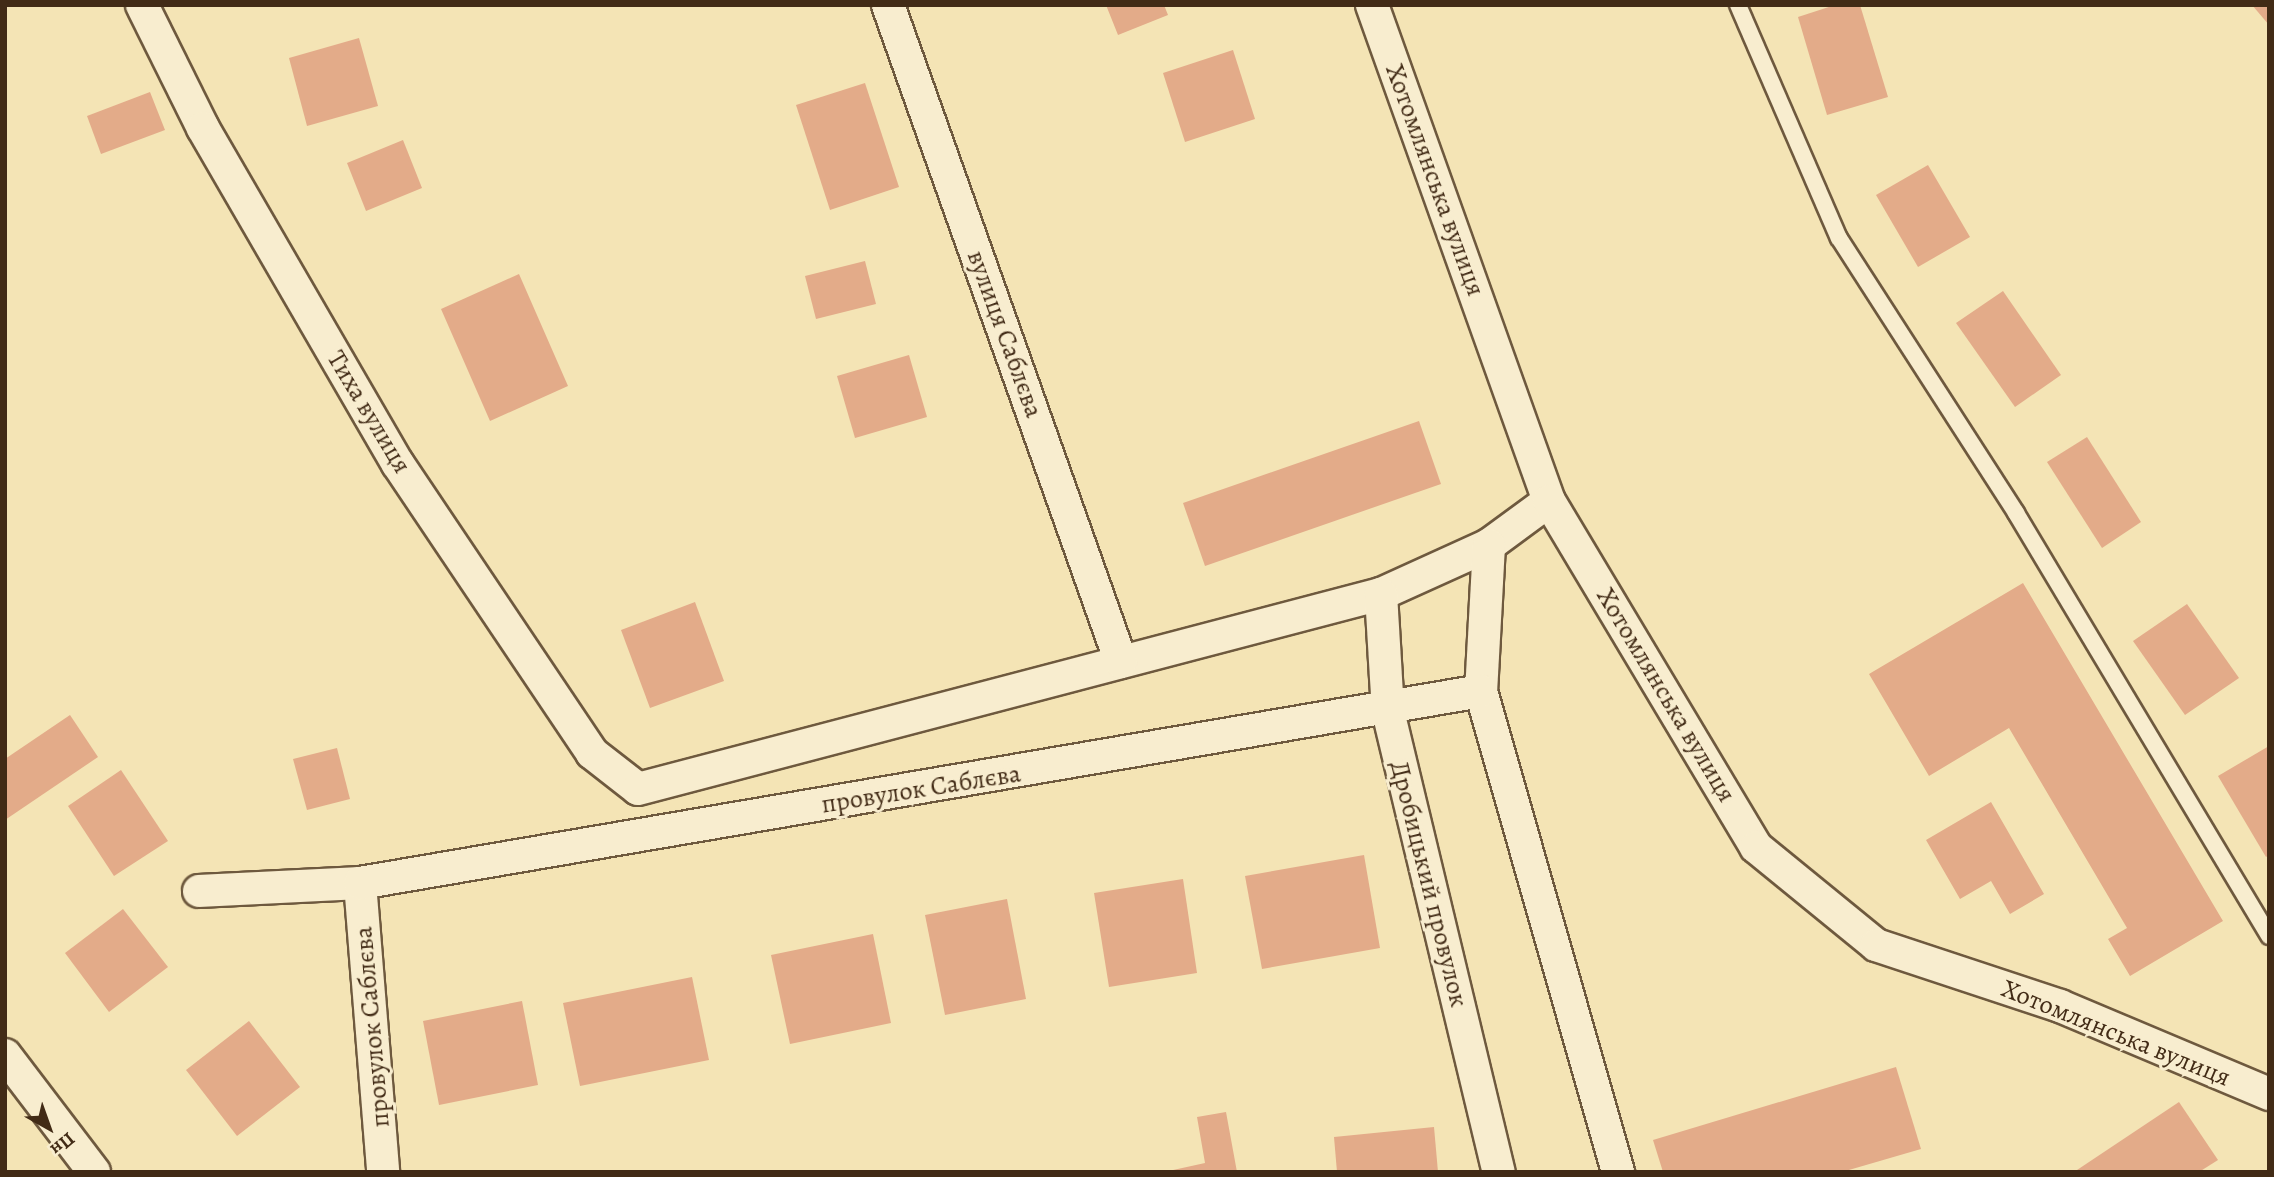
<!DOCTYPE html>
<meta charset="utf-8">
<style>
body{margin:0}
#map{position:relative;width:2274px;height:1177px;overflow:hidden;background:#f4e4b5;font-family:Alegreya,serif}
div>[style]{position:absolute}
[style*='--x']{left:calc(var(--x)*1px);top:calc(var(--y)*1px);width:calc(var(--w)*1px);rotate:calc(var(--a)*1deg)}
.building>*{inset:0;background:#e3ab89}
.roads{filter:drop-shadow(2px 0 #6e593e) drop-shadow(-2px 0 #6e593e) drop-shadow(0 2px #6e593e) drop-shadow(0 -2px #6e593e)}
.service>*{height:16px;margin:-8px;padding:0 8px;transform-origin:8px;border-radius:8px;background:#f8edcf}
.minor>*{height:32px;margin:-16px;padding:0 16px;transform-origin:16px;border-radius:16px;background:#f8edcf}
span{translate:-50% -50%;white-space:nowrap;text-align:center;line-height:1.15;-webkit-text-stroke:6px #f8edcf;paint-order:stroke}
.street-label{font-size:26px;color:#422b16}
.frame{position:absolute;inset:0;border:7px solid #422b16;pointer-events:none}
.north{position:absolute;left:14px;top:1093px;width:70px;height:70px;-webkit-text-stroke:5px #f8edcf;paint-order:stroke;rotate:140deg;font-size:19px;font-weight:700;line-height:28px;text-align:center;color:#422b16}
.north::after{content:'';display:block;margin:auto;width:24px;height:32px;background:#422b16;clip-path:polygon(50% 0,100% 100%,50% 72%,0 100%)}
</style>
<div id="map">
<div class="building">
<i style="clip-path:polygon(1106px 5px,1164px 5px,1168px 15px,1118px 35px)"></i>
<i style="clip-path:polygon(1835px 5px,1860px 5px,1888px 97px,1827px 115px,1798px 17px)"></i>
<i style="clip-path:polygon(2252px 5px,2269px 5px,2269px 25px)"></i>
<i style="clip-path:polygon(359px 38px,378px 106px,307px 126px,289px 58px)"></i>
<i style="clip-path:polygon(1233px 50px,1255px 119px,1185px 142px,1163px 73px)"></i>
<i style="clip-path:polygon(865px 83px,899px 187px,830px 210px,796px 105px)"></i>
<i style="clip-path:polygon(150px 92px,165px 130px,101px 154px,87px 116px)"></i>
<i style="clip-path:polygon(403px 140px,422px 188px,366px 211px,347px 163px)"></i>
<i style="clip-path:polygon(1928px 165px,1970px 237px,1918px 267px,1876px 195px)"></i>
<i style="clip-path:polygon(865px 261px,876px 304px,816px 319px,805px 276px)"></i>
<i style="clip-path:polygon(519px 274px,568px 386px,490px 421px,441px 309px)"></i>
<i style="clip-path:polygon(2003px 291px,2061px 375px,2015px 407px,1956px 323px)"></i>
<i style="clip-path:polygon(909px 355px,927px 417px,855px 438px,837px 376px)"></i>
<i style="clip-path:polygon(1419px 421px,1441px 484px,1205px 566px,1183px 503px)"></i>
<i style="clip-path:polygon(2087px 437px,2141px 522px,2102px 548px,2047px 462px)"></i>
<i style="clip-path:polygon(2023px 583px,2223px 921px,2130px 976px,2108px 939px,2127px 928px,2009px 728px,1929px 776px,1869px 674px)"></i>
<i style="clip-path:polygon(695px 602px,724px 681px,650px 708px,621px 630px)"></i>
<i style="clip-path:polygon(2187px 604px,2239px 678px,2185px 715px,2133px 641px)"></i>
<i style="clip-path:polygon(70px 715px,98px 757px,5px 820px,5px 759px)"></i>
<i style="clip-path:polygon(2269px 746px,2269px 855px,2266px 857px,2218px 776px)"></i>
<i style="clip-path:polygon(337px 748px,350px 799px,307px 810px,293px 759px)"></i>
<i style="clip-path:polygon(121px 770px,168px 841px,114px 876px,68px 806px)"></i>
<i style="clip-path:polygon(1991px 802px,2044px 894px,2010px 914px,1991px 881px,1960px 899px,1926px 840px)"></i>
<i style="clip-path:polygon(1364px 855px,1380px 948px,1262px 969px,1245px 876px)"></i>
<i style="clip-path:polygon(1183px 879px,1197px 973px,1109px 987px,1094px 893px)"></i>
<i style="clip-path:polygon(1007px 899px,1026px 999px,945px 1015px,925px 915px)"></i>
<i style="clip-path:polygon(123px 909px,168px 967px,109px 1012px,65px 953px)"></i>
<i style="clip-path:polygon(873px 934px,891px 1023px,790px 1044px,771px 955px)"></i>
<i style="clip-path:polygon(692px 977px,709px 1060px,580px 1086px,563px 1003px)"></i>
<i style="clip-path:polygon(522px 1001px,538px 1085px,439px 1105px,423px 1021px)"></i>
<i style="clip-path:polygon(249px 1021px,300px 1087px,237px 1136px,186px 1070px)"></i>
<i style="clip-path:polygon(1896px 1067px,1921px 1149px,1842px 1172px,1663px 1172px,1653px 1140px)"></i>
<i style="clip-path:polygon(2179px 1102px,2218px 1160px,2199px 1172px,2074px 1172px)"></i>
<i style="clip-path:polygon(1226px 1112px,1237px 1172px,1164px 1172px,1205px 1163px,1197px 1117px)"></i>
<i style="clip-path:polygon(1434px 1127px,1438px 1172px,1337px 1172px,1334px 1137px)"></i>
</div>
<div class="roads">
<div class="service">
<i style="--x:1738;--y:5;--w:254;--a:66.6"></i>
<i style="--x:1839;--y:238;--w:327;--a:57.2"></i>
<i style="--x:2016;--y:513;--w:493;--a:59.1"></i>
</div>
<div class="minor">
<i style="--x:142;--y:5;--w:137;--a:63.6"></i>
<i style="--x:203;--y:128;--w:388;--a:59.9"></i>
<i style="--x:398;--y:464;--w:348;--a:56.1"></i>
<i style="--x:592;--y:753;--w:58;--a:38"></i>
<i style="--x:638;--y:789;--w:768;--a:-14.71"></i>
<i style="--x:1381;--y:594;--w:119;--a:-24.4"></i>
<i style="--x:1489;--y:545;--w:74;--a:-36.3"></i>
<i style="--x:888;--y:5;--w:697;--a:70.47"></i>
<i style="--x:1372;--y:5;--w:527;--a:70.36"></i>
<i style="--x:1549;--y:501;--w:403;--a:59.1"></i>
<i style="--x:1756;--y:847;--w:155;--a:39.2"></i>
<i style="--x:1876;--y:945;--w:194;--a:18.3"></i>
<i style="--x:2060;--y:1006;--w:227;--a:22.8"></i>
<i style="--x:1489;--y:545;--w:146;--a:93.1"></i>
<i style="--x:1481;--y:691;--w:500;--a:74.1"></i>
<i style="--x:1381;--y:594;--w:117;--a:86.6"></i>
<i style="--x:1388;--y:711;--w:474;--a:76.5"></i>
<i style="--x:360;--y:883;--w:290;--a:85.4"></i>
<i style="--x:199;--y:891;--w:161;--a:-2.8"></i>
<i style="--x:360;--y:883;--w:1137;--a:-9.72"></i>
<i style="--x:5;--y:1055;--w:147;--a:52.7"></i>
</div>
</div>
<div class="street-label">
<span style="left:1435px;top:180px;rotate:70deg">Хотомлянська вулиця</span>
<span style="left:1005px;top:334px;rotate:70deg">вулиця Саблєва</span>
<span style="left:369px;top:412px;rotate:59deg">Тиха вулиця</span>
<span style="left:1666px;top:695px;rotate:59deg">Хотомлянська вулиця</span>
<span style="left:921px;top:789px;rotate:-9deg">провулок Саблєва</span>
<span style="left:1429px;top:884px;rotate:76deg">Дробицький провулок</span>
<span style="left:372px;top:1027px;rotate:-95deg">провулок Саблєва</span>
<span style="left:2116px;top:1033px;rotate:22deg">Хотомлянська вулиця</span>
</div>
<div class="frame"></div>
<div class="north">Пн</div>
</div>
